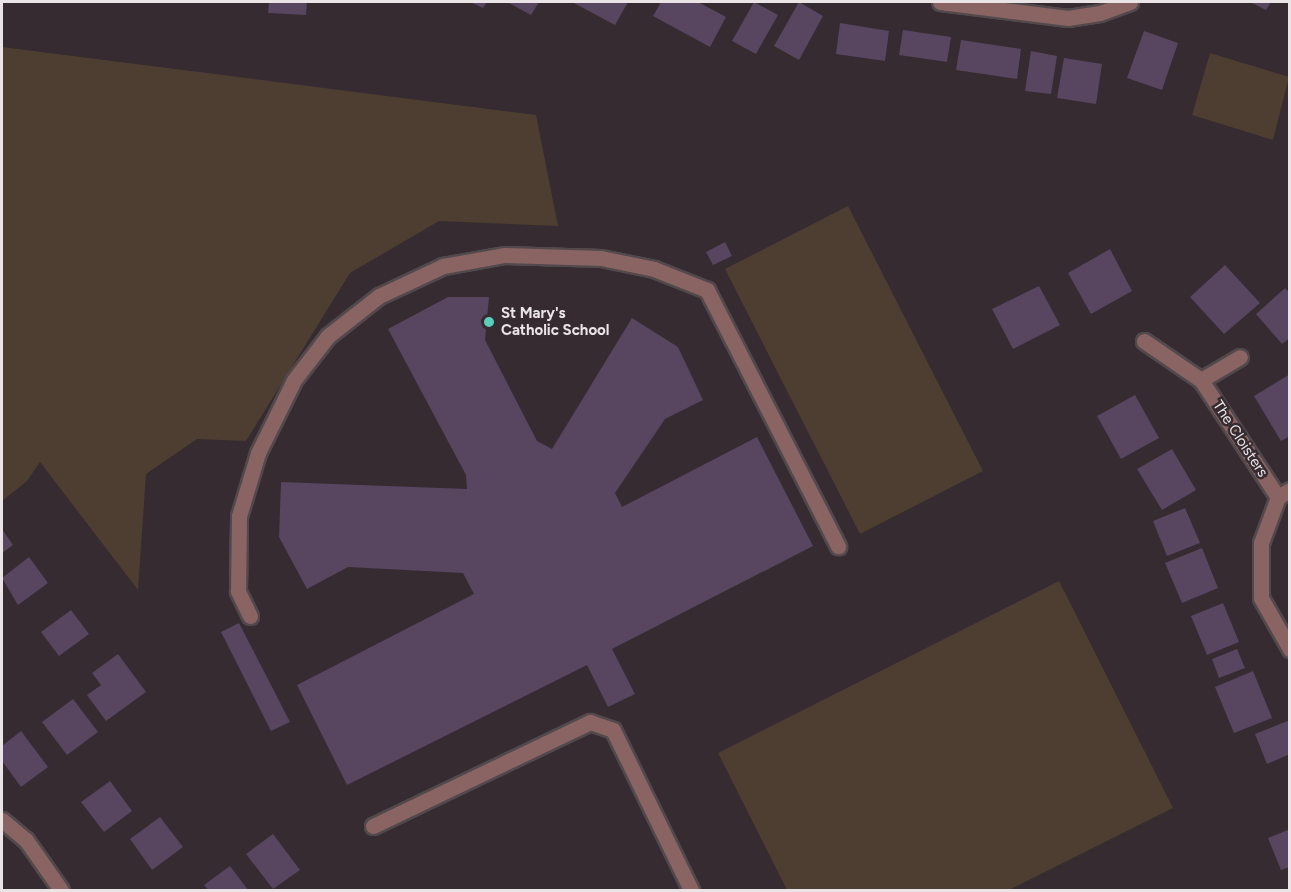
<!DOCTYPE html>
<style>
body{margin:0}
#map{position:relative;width:1291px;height:892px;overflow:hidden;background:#352b30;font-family:Figtree,sans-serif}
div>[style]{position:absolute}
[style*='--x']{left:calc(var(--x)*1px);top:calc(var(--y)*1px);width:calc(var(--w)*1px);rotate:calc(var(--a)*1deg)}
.green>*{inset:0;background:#4e3d31}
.building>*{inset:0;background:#584560}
.roads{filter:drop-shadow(2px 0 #52494d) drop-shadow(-2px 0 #52494d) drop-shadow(0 2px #52494d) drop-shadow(0 -2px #52494d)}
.minor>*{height:15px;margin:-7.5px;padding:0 7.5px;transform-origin:7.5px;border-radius:7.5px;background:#8a6462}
.dots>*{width:16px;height:16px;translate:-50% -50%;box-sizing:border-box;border:3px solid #352b30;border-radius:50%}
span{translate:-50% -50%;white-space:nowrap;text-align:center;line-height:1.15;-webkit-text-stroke:5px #352b30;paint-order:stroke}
.poi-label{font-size:15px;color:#eae4e7;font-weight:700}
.left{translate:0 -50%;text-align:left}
.street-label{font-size:15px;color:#eae4e7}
.frame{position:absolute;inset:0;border:3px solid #eae4e7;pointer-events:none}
</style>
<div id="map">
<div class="green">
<i style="clip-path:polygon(2px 47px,536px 115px,558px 226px,439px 221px,350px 273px,246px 441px,197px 439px,146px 474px,138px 590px,40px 462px,27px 481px,2px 501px)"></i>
<i style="clip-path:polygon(1210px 53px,1289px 77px,1273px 140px,1192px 115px)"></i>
<i style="clip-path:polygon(848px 206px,983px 471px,860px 534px,725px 269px)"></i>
<i style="clip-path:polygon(1059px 581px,1173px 808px,1009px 890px,787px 890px,718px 753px)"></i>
</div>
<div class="building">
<i style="clip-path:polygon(269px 2px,307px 2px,306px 15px,268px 13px)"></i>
<i style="clip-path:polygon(470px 2px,487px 2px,483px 8px)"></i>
<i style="clip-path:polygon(507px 2px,539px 2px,531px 15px)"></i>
<i style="clip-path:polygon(572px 2px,628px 2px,615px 25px)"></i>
<i style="clip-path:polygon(661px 2px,698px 2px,726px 17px,710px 47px,653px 16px)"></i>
<i style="clip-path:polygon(754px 2px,778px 15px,756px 54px,732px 41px)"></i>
<i style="clip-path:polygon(799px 2px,823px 16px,799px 60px,774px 46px)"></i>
<i style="clip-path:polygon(1250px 2px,1271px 2px,1266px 10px)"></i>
<i style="clip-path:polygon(840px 23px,889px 31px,885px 61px,836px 54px)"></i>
<i style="clip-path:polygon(903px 30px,951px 37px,947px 62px,899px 55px)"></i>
<i style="clip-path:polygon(1144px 31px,1178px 43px,1162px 90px,1127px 78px)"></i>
<i style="clip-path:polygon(961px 40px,1021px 49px,1017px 79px,956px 70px)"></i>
<i style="clip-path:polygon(1031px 51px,1057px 56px,1051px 94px,1025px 91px)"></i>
<i style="clip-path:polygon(1064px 58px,1102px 64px,1096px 104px,1057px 98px)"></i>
<i style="clip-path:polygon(725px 242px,732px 256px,713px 265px,706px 252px)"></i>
<i style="clip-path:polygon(1110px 249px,1132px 291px,1091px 314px,1068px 273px)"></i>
<i style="clip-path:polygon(1225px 265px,1260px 303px,1224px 334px,1190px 297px)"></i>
<i style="clip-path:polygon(1039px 286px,1060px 325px,1013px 349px,992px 309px)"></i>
<i style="clip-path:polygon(1285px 288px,1290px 293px,1290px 338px,1282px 344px,1256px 314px)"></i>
<i style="clip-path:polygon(448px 297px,489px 297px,485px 340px,537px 441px,552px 449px,632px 318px,678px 347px,703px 400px,665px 419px,615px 493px,622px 507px,757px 437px,813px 546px,612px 649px,635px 694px,608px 707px,587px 665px,347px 785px,297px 685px,474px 594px,463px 573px,348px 567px,307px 589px,279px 537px,281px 482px,467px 489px,466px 475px,388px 329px)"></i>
<i style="clip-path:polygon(1290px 374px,1290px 436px,1281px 441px,1254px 396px)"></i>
<i style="clip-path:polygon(1135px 395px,1159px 438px,1121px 459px,1097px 416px)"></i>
<i style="clip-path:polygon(1172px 449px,1196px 490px,1162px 510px,1137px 469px)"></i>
<i style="clip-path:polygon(1185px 508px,1200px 543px,1167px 556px,1153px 521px)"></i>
<i style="clip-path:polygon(2px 529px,13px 545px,2px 553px)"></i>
<i style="clip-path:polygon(1202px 548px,1218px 588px,1182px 603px,1165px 563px)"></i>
<i style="clip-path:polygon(29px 557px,48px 583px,18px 605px,2px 578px)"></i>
<i style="clip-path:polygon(1223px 603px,1239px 642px,1207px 655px,1191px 616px)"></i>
<i style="clip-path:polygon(71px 610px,89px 634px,59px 656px,41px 632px)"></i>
<i style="clip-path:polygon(239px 623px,290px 722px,271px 731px,221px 632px)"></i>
<i style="clip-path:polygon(1237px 649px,1245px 668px,1219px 678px,1212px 659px)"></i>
<i style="clip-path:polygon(118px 654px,146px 692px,106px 721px,87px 695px,101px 685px,92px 673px)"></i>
<i style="clip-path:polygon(1253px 671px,1272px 718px,1234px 733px,1215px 687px)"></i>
<i style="clip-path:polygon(73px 699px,98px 732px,67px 755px,42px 722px)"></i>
<i style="clip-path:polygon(1290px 720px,1290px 754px,1267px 764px,1255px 734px)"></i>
<i style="clip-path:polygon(21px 731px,48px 767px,21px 787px,2px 761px,2px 746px)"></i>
<i style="clip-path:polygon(110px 781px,132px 811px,104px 832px,81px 802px)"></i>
<i style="clip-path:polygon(160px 817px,183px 847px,152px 870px,130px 839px)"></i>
<i style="clip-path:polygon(1290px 829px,1290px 867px,1281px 870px,1268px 838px)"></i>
<i style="clip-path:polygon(273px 834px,300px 870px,273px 889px,246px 854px)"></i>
<i style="clip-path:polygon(230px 866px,248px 890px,208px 890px,204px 885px)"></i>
</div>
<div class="roads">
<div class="minor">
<i style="--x:940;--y:2;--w:129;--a:7.1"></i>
<i style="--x:1068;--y:18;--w:32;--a:-9"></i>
<i style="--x:1100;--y:13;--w:32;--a:-20"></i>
<i style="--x:1144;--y:341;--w:69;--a:34.4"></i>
<i style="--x:1201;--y:380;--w:45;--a:-30.5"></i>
<i style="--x:1201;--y:380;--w:140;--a:56.7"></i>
<i style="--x:1290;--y:490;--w:14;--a:150"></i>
<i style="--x:1278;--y:497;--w:49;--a:110.3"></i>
<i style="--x:1261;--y:543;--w:55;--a:90"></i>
<i style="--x:1261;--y:598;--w:59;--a:60.4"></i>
<i style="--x:250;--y:616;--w:28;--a:-116"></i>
<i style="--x:238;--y:591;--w:75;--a:-89.2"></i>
<i style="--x:239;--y:516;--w:66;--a:-73.2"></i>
<i style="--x:258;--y:453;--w:81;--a:-63.7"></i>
<i style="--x:294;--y:380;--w:56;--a:-52.3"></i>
<i style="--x:328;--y:336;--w:65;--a:-38.1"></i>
<i style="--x:379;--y:296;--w:71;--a:-25.1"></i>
<i style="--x:443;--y:266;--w:63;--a:-10.1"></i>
<i style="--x:505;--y:255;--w:96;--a:1.8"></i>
<i style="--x:601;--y:258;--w:54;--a:11.7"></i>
<i style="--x:654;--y:269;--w:57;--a:21.6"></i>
<i style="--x:707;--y:290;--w:288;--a:62.9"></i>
<i style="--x:2;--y:820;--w:31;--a:40"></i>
<i style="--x:26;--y:840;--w:61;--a:55"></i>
<i style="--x:373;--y:826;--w:241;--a:-25.6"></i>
<i style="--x:590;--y:722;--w:24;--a:19"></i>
<i style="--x:613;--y:730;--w:178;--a:64"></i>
</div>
</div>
<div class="dots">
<i style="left:489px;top:322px;background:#5acebd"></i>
</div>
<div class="poi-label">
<span class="left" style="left:501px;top:322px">St Mary's<br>Catholic School</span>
</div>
<div class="street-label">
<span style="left:1240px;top:439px;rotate:57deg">The Cloisters</span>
</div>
<div class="frame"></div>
</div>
